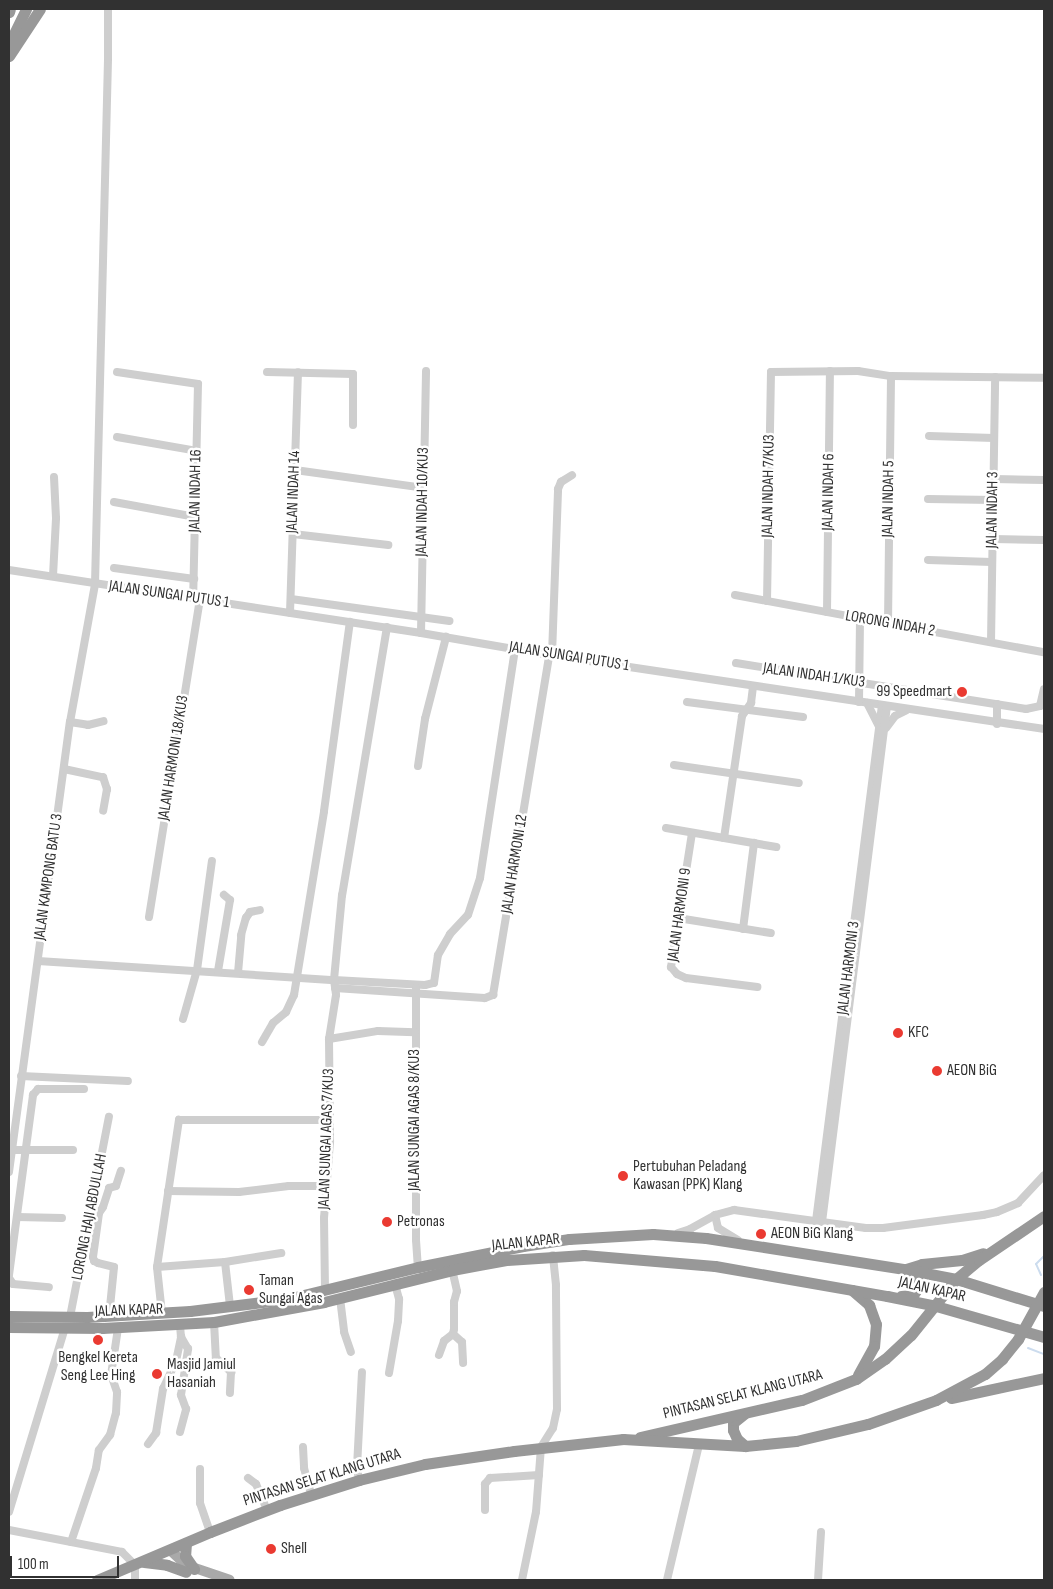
<!DOCTYPE html>
<style>
body{margin:0}
#map{position:relative;width:1053px;height:1589px;overflow:hidden;background:#fff;font-family:"Sofia Sans Condensed",sans-serif}
div>[style]{position:absolute}
[style*='--x']{left:calc(var(--x)*1px);top:calc(var(--y)*1px);width:calc(var(--w)*1px);rotate:calc(var(--a)*1deg)}
.stream>*{height:2px;margin:-1px;padding:0 1px;transform-origin:1px;border-radius:1px;background:#ccdcee}
.minor>*{height:8px;margin:-4px;padding:0 4px;transform-origin:4px;border-radius:4px;background:#cecece}
.major>*{height:10px;margin:-5px;padding:0 5px;transform-origin:5px;border-radius:5px;background:#a9a9a9}
.highway>*{height:11px;margin:-5.5px;padding:0 5.5px;transform-origin:5.5px;border-radius:5.5px;background:#989898}
.dots>*{width:14px;height:14px;translate:-50% -50%;box-sizing:border-box;border:2px solid #fff;border-radius:50%}
span{translate:-50% -50%;white-space:nowrap;text-align:center;line-height:1.15;-webkit-text-stroke:5px #fff;paint-order:stroke}
.street-label{font-size:16px;color:#313131}
.poi-label{font-size:16px;color:#313131}
.right{translate:-100% -50%;text-align:right}
.left{translate:0 -50%;text-align:left}
.frame{position:absolute;inset:0;border:10px solid #313131;pointer-events:none}
.scale{position:absolute;left:10px;top:1556px;width:109px;height:22px;box-sizing:border-box;border:2px solid #313131;border-top:0;padding-left:6px;font-size:15px;line-height:18px;white-space:nowrap;color:#313131;-webkit-text-stroke:4px #fff;paint-order:stroke}
</style>
<div id="map">
<div class="stream">
<i style="--x:1041;--y:1275;--w:12;--a:-114"></i>
<i style="--x:1036;--y:1264;--w:11;--a:-45"></i>
<i style="--x:1028;--y:1348;--w:17;--a:21"></i>
</div>
<div class="minor">
<i style="--x:117;--y:372;--w:82;--a:8.4"></i>
<i style="--x:198;--y:384;--w:213;--a:91.3"></i>
<i style="--x:267;--y:372;--w:86;--a:1.3"></i>
<i style="--x:353;--y:374;--w:51;--a:90"></i>
<i style="--x:929;--y:436;--w:65;--a:1.8"></i>
<i style="--x:117;--y:437;--w:81;--a:9.9"></i>
<i style="--x:295;--y:470;--w:130;--a:7.9"></i>
<i style="--x:994;--y:479;--w:50;--a:1.1"></i>
<i style="--x:928;--y:499;--w:65;--a:0.9"></i>
<i style="--x:114;--y:502;--w:83;--a:10.4"></i>
<i style="--x:293;--y:534;--w:96;--a:6.6"></i>
<i style="--x:993;--y:539;--w:51;--a:1.1"></i>
<i style="--x:928;--y:560;--w:64;--a:1.8"></i>
<i style="--x:114;--y:568;--w:81;--a:7.8"></i>
<i style="--x:9;--y:570;--w:417;--a:8.7"></i>
<i style="--x:421;--y:633;--w:130;--a:9.8"></i>
<i style="--x:549;--y:655;--w:501;--a:8.5"></i>
<i style="--x:53;--y:576;--w:58;--a:-87"></i>
<i style="--x:56;--y:518;--w:41;--a:-92.8"></i>
<i style="--x:735;--y:595;--w:314;--a:10.5"></i>
<i style="--x:291;--y:599;--w:160;--a:7.9"></i>
<i style="--x:767;--y:601;--w:229;--a:-89"></i>
<i style="--x:771;--y:372;--w:87;--a:-0.7"></i>
<i style="--x:858;--y:371;--w:33;--a:9"></i>
<i style="--x:891;--y:376;--w:153;--a:0.7"></i>
<i style="--x:827;--y:612;--w:241;--a:-89.3"></i>
<i style="--x:290;--y:613;--w:241;--a:-88.1"></i>
<i style="--x:888;--y:623;--w:247;--a:-89.3"></i>
<i style="--x:387;--y:627;--w:272;--a:99.5"></i>
<i style="--x:342;--y:895;--w:85;--a:95.4"></i>
<i style="--x:334;--y:980;--w:91;--a:3.1"></i>
<i style="--x:425;--y:985;--w:9;--a:-13"></i>
<i style="--x:434;--y:983;--w:28;--a:-82"></i>
<i style="--x:438;--y:955;--w:24;--a:-60"></i>
<i style="--x:450;--y:934;--w:26;--a:-47"></i>
<i style="--x:468;--y:915;--w:39;--a:-72"></i>
<i style="--x:480;--y:878;--w:232;--a:-81.3"></i>
<i style="--x:421;--y:633;--w:262;--a:-88.9"></i>
<i style="--x:991;--y:642;--w:265;--a:-89.1"></i>
<i style="--x:552;--y:655;--w:166;--a:-87.9"></i>
<i style="--x:558;--y:489;--w:8;--a:-67"></i>
<i style="--x:561;--y:482;--w:13;--a:-32"></i>
<i style="--x:736;--y:663;--w:294;--a:9"></i>
<i style="--x:1026;--y:709;--w:14;--a:-12"></i>
<i style="--x:1040;--y:706;--w:17;--a:-77"></i>
<i style="--x:687;--y:702;--w:117;--a:7.4"></i>
<i style="--x:859;--y:702;--w:84;--a:-89.3"></i>
<i style="--x:867;--y:703;--w:25;--a:63"></i>
<i style="--x:70;--y:722;--w:18;--a:9"></i>
<i style="--x:88;--y:725;--w:16;--a:-14"></i>
<i style="--x:997;--y:724;--w:20;--a:-90"></i>
<i style="--x:886;--y:728;--w:15;--a:-53"></i>
<i style="--x:895;--y:716;--w:13;--a:-27"></i>
<i style="--x:674;--y:765;--w:126;--a:8.2"></i>
<i style="--x:418;--y:766;--w:48;--a:-81.5"></i>
<i style="--x:425;--y:719;--w:85;--a:-75.6"></i>
<i style="--x:64;--y:769;--w:40;--a:12"></i>
<i style="--x:103;--y:777;--w:13;--a:72"></i>
<i style="--x:107;--y:789;--w:22;--a:100"></i>
<i style="--x:666;--y:828;--w:112;--a:9.8"></i>
<i style="--x:692;--y:833;--w:136;--a:98.9"></i>
<i style="--x:671;--y:967;--w:9;--a:49"></i>
<i style="--x:677;--y:974;--w:10;--a:24"></i>
<i style="--x:686;--y:978;--w:72;--a:7.2"></i>
<i style="--x:724;--y:838;--w:123;--a:-81.6"></i>
<i style="--x:742;--y:716;--w:16;--a:-55"></i>
<i style="--x:751;--y:703;--w:17;--a:-83"></i>
<i style="--x:149;--y:917;--w:322;--a:-80.9"></i>
<i style="--x:678;--y:918;--w:94;--a:9.2"></i>
<i style="--x:743;--y:929;--w:87;--a:-82.7"></i>
<i style="--x:38;--y:961;--w:297;--a:3.7"></i>
<i style="--x:334;--y:980;--w:15;--a:82"></i>
<i style="--x:336;--y:995;--w:45;--a:99"></i>
<i style="--x:329;--y:1039;--w:103;--a:89.4"></i>
<i style="--x:330;--y:1142;--w:76;--a:94.5"></i>
<i style="--x:324;--y:1218;--w:73;--a:89.2"></i>
<i style="--x:218;--y:971;--w:72;--a:-80.4"></i>
<i style="--x:230;--y:900;--w:8;--a:-140"></i>
<i style="--x:238;--y:973;--w:38;--a:-85"></i>
<i style="--x:241;--y:935;--w:18;--a:-74"></i>
<i style="--x:246;--y:918;--w:7;--a:-56"></i>
<i style="--x:250;--y:912;--w:10;--a:-11"></i>
<i style="--x:335;--y:988;--w:150;--a:3.8"></i>
<i style="--x:485;--y:998;--w:9;--a:-21"></i>
<i style="--x:493;--y:995;--w:345;--a:-80.6"></i>
<i style="--x:416;--y:988;--w:252;--a:90"></i>
<i style="--x:416;--y:1240;--w:27;--a:86"></i>
<i style="--x:183;--y:1019;--w:51;--a:-74.1"></i>
<i style="--x:197;--y:970;--w:110;--a:-82.2"></i>
<i style="--x:329;--y:1039;--w:50;--a:-9.3"></i>
<i style="--x:378;--y:1031;--w:37;--a:2"></i>
<i style="--x:262;--y:1042;--w:22;--a:-60"></i>
<i style="--x:273;--y:1023;--w:17;--a:-40"></i>
<i style="--x:286;--y:1012;--w:19;--a:-65"></i>
<i style="--x:294;--y:995;--w:186;--a:-80.7"></i>
<i style="--x:324;--y:811;--w:191;--a:-82.2"></i>
<i style="--x:21;--y:1076;--w:107;--a:2.7"></i>
<i style="--x:12;--y:1150;--w:61;--a:0"></i>
<i style="--x:9;--y:1172;--w:454;--a:-82.3"></i>
<i style="--x:70;--y:722;--w:140;--a:-79.7"></i>
<i style="--x:95;--y:584;--w:525;--a:-88.58"></i>
<i style="--x:108;--y:59;--w:50;--a:-90"></i>
<i style="--x:168;--y:1191;--w:71;--a:0.8"></i>
<i style="--x:239;--y:1192;--w:50;--a:-6.8"></i>
<i style="--x:289;--y:1186;--w:38;--a:0"></i>
<i style="--x:715;--y:1215;--w:13;--a:77"></i>
<i style="--x:718;--y:1228;--w:23;--a:31"></i>
<i style="--x:17;--y:1217;--w:45;--a:1.3"></i>
<i style="--x:816;--y:1221;--w:520;--a:-82.71"></i>
<i style="--x:822;--y:1222;--w:520;--a:-82.82"></i>
<i style="--x:678;--y:1233;--w:13;--a:-18"></i>
<i style="--x:690;--y:1229;--w:29;--a:-29"></i>
<i style="--x:715;--y:1215;--w:20;--a:-15"></i>
<i style="--x:734;--y:1210;--w:133;--a:7.8"></i>
<i style="--x:866;--y:1228;--w:17;--a:0"></i>
<i style="--x:883;--y:1228;--w:101;--a:-7.4"></i>
<i style="--x:983;--y:1215;--w:14;--a:-12"></i>
<i style="--x:997;--y:1212;--w:23;--a:-23"></i>
<i style="--x:1018;--y:1203;--w:38;--a:-47"></i>
<i style="--x:225;--y:1262;--w:44;--a:83.5"></i>
<i style="--x:157;--y:1267;--w:68;--a:-4.2"></i>
<i style="--x:225;--y:1262;--w:57;--a:-9.1"></i>
<i style="--x:9;--y:1275;--w:182;--a:-82.4"></i>
<i style="--x:33;--y:1095;--w:8;--a:-50"></i>
<i style="--x:38;--y:1089;--w:46;--a:0"></i>
<i style="--x:9;--y:1278;--w:7;--a:56"></i>
<i style="--x:13;--y:1284;--w:36;--a:5"></i>
<i style="--x:340;--y:1298;--w:34;--a:83"></i>
<i style="--x:344;--y:1332;--w:21;--a:71"></i>
<i style="--x:162;--y:1314;--w:47;--a:-96.1"></i>
<i style="--x:157;--y:1267;--w:149;--a:-81.5"></i>
<i style="--x:179;--y:1120;--w:150;--a:0"></i>
<i style="--x:70;--y:1317;--w:204;--a:-79"></i>
<i style="--x:109;--y:1317;--w:50;--a:-84.3"></i>
<i style="--x:114;--y:1267;--w:16;--a:-166"></i>
<i style="--x:98;--y:1263;--w:4;--a:-153"></i>
<i style="--x:94;--y:1261;--w:4;--a:-104"></i>
<i style="--x:93;--y:1257;--w:44;--a:-82.2"></i>
<i style="--x:99;--y:1213;--w:7;--a:-56"></i>
<i style="--x:103;--y:1207;--w:20;--a:-72"></i>
<i style="--x:109;--y:1188;--w:7;--a:-16"></i>
<i style="--x:116;--y:1186;--w:16;--a:-72"></i>
<i style="--x:214;--y:1322;--w:36;--a:87"></i>
<i style="--x:216;--y:1358;--w:21;--a:43"></i>
<i style="--x:231;--y:1372;--w:21;--a:93"></i>
<i style="--x:453;--y:1334;--w:12;--a:42"></i>
<i style="--x:462;--y:1342;--w:21;--a:87"></i>
<i style="--x:439;--y:1355;--w:15;--a:-70"></i>
<i style="--x:444;--y:1341;--w:11;--a:-38"></i>
<i style="--x:453;--y:1334;--w:5;--a:-79"></i>
<i style="--x:454;--y:1329;--w:27;--a:-90"></i>
<i style="--x:454;--y:1302;--w:11;--a:-75"></i>
<i style="--x:457;--y:1291;--w:22;--a:-103"></i>
<i style="--x:389;--y:1373;--w:53;--a:-80.2"></i>
<i style="--x:398;--y:1321;--w:22;--a:-87"></i>
<i style="--x:399;--y:1299;--w:16;--a:-105"></i>
<i style="--x:180;--y:1432;--w:24;--a:-75"></i>
<i style="--x:186;--y:1409;--w:15;--a:-110"></i>
<i style="--x:181;--y:1395;--w:47;--a:-81.3"></i>
<i style="--x:188;--y:1349;--w:14;--a:-120"></i>
<i style="--x:148;--y:1444;--w:14;--a:-54"></i>
<i style="--x:156;--y:1433;--w:45;--a:-81"></i>
<i style="--x:163;--y:1389;--w:31;--a:-65"></i>
<i style="--x:176;--y:1361;--w:25;--a:-78"></i>
<i style="--x:181;--y:1337;--w:12;--a:-95"></i>
<i style="--x:303;--y:1447;--w:21;--a:87"></i>
<i style="--x:304;--y:1468;--w:28;--a:75"></i>
<i style="--x:200;--y:1469;--w:34;--a:90"></i>
<i style="--x:200;--y:1503;--w:31;--a:71"></i>
<i style="--x:248;--y:1478;--w:10;--a:37"></i>
<i style="--x:256;--y:1484;--w:28;--a:67"></i>
<i style="--x:359;--y:1480;--w:13;--a:-99"></i>
<i style="--x:357;--y:1467;--w:95;--a:-87"></i>
<i style="--x:485;--y:1510;--w:26;--a:-90"></i>
<i style="--x:485;--y:1484;--w:8;--a:-50"></i>
<i style="--x:490;--y:1478;--w:49;--a:-3.5"></i>
<i style="--x:9;--y:1512;--w:192;--a:-73.1"></i>
<i style="--x:9;--y:1530;--w:115;--a:11"></i>
<i style="--x:122;--y:1552;--w:18;--a:45"></i>
<i style="--x:135;--y:1565;--w:15;--a:90"></i>
<i style="--x:71;--y:1542;--w:78;--a:-71.3"></i>
<i style="--x:96;--y:1468;--w:18;--a:-81"></i>
<i style="--x:99;--y:1450;--w:19;--a:-54"></i>
<i style="--x:110;--y:1435;--w:23;--a:-75"></i>
<i style="--x:116;--y:1413;--w:21;--a:-87"></i>
<i style="--x:117;--y:1392;--w:18;--a:-109"></i>
<i style="--x:111;--y:1375;--w:48;--a:-81.5"></i>
<i style="--x:522;--y:1580;--w:69;--a:-78.4"></i>
<i style="--x:536;--y:1512;--w:65;--a:-85.6"></i>
<i style="--x:541;--y:1447;--w:22;--a:-58"></i>
<i style="--x:553;--y:1428;--w:19;--a:-78"></i>
<i style="--x:557;--y:1409;--w:124;--a:-90.5"></i>
<i style="--x:556;--y:1285;--w:30;--a:-96"></i>
<i style="--x:667;--y:1580;--w:139;--a:-76.7"></i>
<i style="--x:818;--y:1580;--w:48;--a:-86.4"></i>
</div>
<div class="major">
<i style="--x:170;--y:1550;--w:22;--a:43"></i>
<i style="--x:186;--y:1565;--w:46;--a:18.8"></i>
</div>
<div class="highway">
<i style="--x:9;--y:12;--w:3;--a:-72"></i>
<i style="--x:9;--y:44;--w:39;--a:-64"></i>
<i style="--x:9;--y:56;--w:56;--a:-56.6"></i>
<i style="--x:906;--y:1269;--w:17;--a:-17"></i>
<i style="--x:922;--y:1264;--w:40;--a:-5.7"></i>
<i style="--x:962;--y:1260;--w:22;--a:-18"></i>
<i style="--x:852;--y:1290;--w:23;--a:41"></i>
<i style="--x:869;--y:1305;--w:20;--a:70"></i>
<i style="--x:876;--y:1324;--w:22;--a:95"></i>
<i style="--x:874;--y:1346;--w:33;--a:119"></i>
<i style="--x:901;--y:1296;--w:12;--a:-5"></i>
<i style="--x:913;--y:1295;--w:12;--a:-55"></i>
<i style="--x:920;--y:1285;--w:8;--a:-113"></i>
<i style="--x:917;--y:1278;--w:12;--a:-145"></i>
<i style="--x:9;--y:1316;--w:78;--a:0.7"></i>
<i style="--x:87;--y:1317;--w:103;--a:-3.3"></i>
<i style="--x:190;--y:1311;--w:98;--a:-7.1"></i>
<i style="--x:287;--y:1299;--w:135;--a:-13.7"></i>
<i style="--x:418;--y:1267;--w:107;--a:-11.3"></i>
<i style="--x:523;--y:1246;--w:47;--a:-8.7"></i>
<i style="--x:569;--y:1239;--w:84;--a:-3.4"></i>
<i style="--x:653;--y:1234;--w:53;--a:4.3"></i>
<i style="--x:706;--y:1238;--w:201;--a:8.9"></i>
<i style="--x:905;--y:1269;--w:52;--a:11.1"></i>
<i style="--x:956;--y:1279;--w:92;--a:17.1"></i>
<i style="--x:9;--y:1327;--w:93;--a:0.6"></i>
<i style="--x:102;--y:1328;--w:112;--a:-3.1"></i>
<i style="--x:214;--y:1322;--w:112;--a:-10.3"></i>
<i style="--x:324;--y:1302;--w:132;--a:-14"></i>
<i style="--x:452;--y:1270;--w:55;--a:-10.5"></i>
<i style="--x:506;--y:1260;--w:78;--a:-3.7"></i>
<i style="--x:584;--y:1255;--w:131;--a:4.8"></i>
<i style="--x:715;--y:1266;--w:175;--a:9.9"></i>
<i style="--x:887;--y:1296;--w:50;--a:11.5"></i>
<i style="--x:936;--y:1306;--w:112;--a:16"></i>
<i style="--x:951;--y:1398;--w:95;--a:-12.1"></i>
<i style="--x:744;--y:1414;--w:14;--a:141"></i>
<i style="--x:733;--y:1423;--w:7;--a:90"></i>
<i style="--x:733;--y:1430;--w:10;--a:66"></i>
<i style="--x:737;--y:1439;--w:11;--a:41"></i>
<i style="--x:640;--y:1437;--w:166;--a:-12.9"></i>
<i style="--x:802;--y:1400;--w:58;--a:-21.3"></i>
<i style="--x:856;--y:1379;--w:35;--a:-35"></i>
<i style="--x:885;--y:1359;--w:35;--a:-43"></i>
<i style="--x:911;--y:1335;--w:72;--a:-51.2"></i>
<i style="--x:956;--y:1279;--w:30;--a:-40"></i>
<i style="--x:979;--y:1260;--w:78;--a:-34.1"></i>
<i style="--x:186;--y:1543;--w:13;--a:94"></i>
<i style="--x:185;--y:1556;--w:16;--a:55"></i>
<i style="--x:144;--y:1562;--w:23;--a:7"></i>
<i style="--x:167;--y:1565;--w:20;--a:20"></i>
<i style="--x:97;--y:1580;--w:123;--a:-23"></i>
<i style="--x:210;--y:1532;--w:75;--a:-21.1"></i>
<i style="--x:280;--y:1505;--w:83;--a:-17.6"></i>
<i style="--x:359;--y:1480;--w:68;--a:-13.6"></i>
<i style="--x:425;--y:1464;--w:90;--a:-8.3"></i>
<i style="--x:514;--y:1451;--w:110;--a:-6.3"></i>
<i style="--x:623;--y:1439;--w:122;--a:3.3"></i>
<i style="--x:745;--y:1446;--w:51;--a:-5.6"></i>
<i style="--x:796;--y:1441;--w:74;--a:-13.3"></i>
<i style="--x:868;--y:1424;--w:72;--a:-19.4"></i>
<i style="--x:936;--y:1400;--w:55;--a:-28"></i>
<i style="--x:985;--y:1374;--w:23;--a:-41"></i>
<i style="--x:1002;--y:1359;--w:26;--a:-51"></i>
<i style="--x:1018;--y:1339;--w:54;--a:-61"></i>
</div>
<div class="dots">
<i style="left:962px;top:692px;background:#ea3a31"></i>
<i style="left:898px;top:1033px;background:#ea3a31"></i>
<i style="left:937px;top:1071px;background:#ea3a31"></i>
<i style="left:623px;top:1176px;background:#ea3a31"></i>
<i style="left:387px;top:1222px;background:#ea3a31"></i>
<i style="left:761px;top:1234px;background:#ea3a31"></i>
<i style="left:249px;top:1290px;background:#ea3a31"></i>
<i style="left:98px;top:1340px;background:#ea3a31"></i>
<i style="left:157px;top:1374px;background:#ea3a31"></i>
<i style="left:271px;top:1549px;background:#ea3a31"></i>
</div>
<div class="street-label">
<span style="left:769px;top:486px;rotate:-89deg">JALAN INDAH 7/KU3</span>
<span style="left:196px;top:491px;rotate:-89deg">JALAN INDAH 16</span>
<span style="left:294px;top:492px;rotate:-88deg">JALAN INDAH 14</span>
<span style="left:829px;top:492px;rotate:-89deg">JALAN INDAH 6</span>
<span style="left:889px;top:499px;rotate:-89deg">JALAN INDAH 5</span>
<span style="left:423px;top:502px;rotate:-89deg">JALAN INDAH 10/KU3</span>
<span style="left:993px;top:510px;rotate:-89deg">JALAN INDAH 3</span>
<span style="left:169px;top:595px;rotate:8deg">JALAN SUNGAI PUTUS 1</span>
<span style="left:890px;top:624px;rotate:10deg">LORONG INDAH 2</span>
<span style="left:569px;top:657px;rotate:9deg">JALAN SUNGAI PUTUS 1</span>
<span style="left:814px;top:676px;rotate:8deg">JALAN INDAH 1/KU3</span>
<span style="left:174px;top:758px;rotate:-81deg">JALAN HARMONI 18/KU3</span>
<span style="left:515px;top:864px;rotate:-81deg">JALAN HARMONI 12</span>
<span style="left:49px;top:877px;rotate:-82deg">JALAN KAMPONG BATU 3</span>
<span style="left:680px;top:915px;rotate:-82deg">JALAN HARMONI 9</span>
<span style="left:849px;top:968px;rotate:-83deg">JALAN HARMONI 3</span>
<span style="left:415px;top:1120px;rotate:-90deg">JALAN SUNGAI AGAS 8/KU3</span>
<span style="left:327px;top:1139px;rotate:-88deg">JALAN SUNGAI AGAS 7/KU3</span>
<span style="left:90px;top:1217px;rotate:-79deg">LORONG HAJI ABDULLAH</span>
<span style="left:526px;top:1243px;rotate:-6deg">JALAN KAPAR</span>
<span style="left:932px;top:1290px;rotate:13deg">JALAN KAPAR</span>
<span style="left:129px;top:1311px;rotate:-2deg">JALAN KAPAR</span>
<span style="left:743px;top:1395px;rotate:-14deg">PINTASAN SELAT KLANG UTARA</span>
<span style="left:322px;top:1478px;rotate:-17deg">PINTASAN SELAT KLANG UTARA</span>
</div>
<div class="poi-label">
<span class="right" style="left:952px;top:692px">99 Speedmart</span>
<span class="left" style="left:908px;top:1033px">KFC</span>
<span class="left" style="left:947px;top:1071px">AEON BiG</span>
<span class="left" style="left:633px;top:1176px">Pertubuhan Peladang<br>Kawasan (PPK) Klang</span>
<span class="left" style="left:397px;top:1222px">Petronas</span>
<span class="left" style="left:771px;top:1234px">AEON BiG Klang</span>
<span class="left" style="left:259px;top:1290px">Taman<br>Sungai Agas</span>
<span style="left:98px;top:1367px">Bengkel Kereta<br>Seng Lee Hing</span>
<span class="left" style="left:167px;top:1374px">Masjid Jamiul<br>Hasaniah</span>
<span class="left" style="left:281px;top:1549px">Shell</span>
</div>
<div class="frame"></div>
<div class="scale">100 m</div>
</div>
